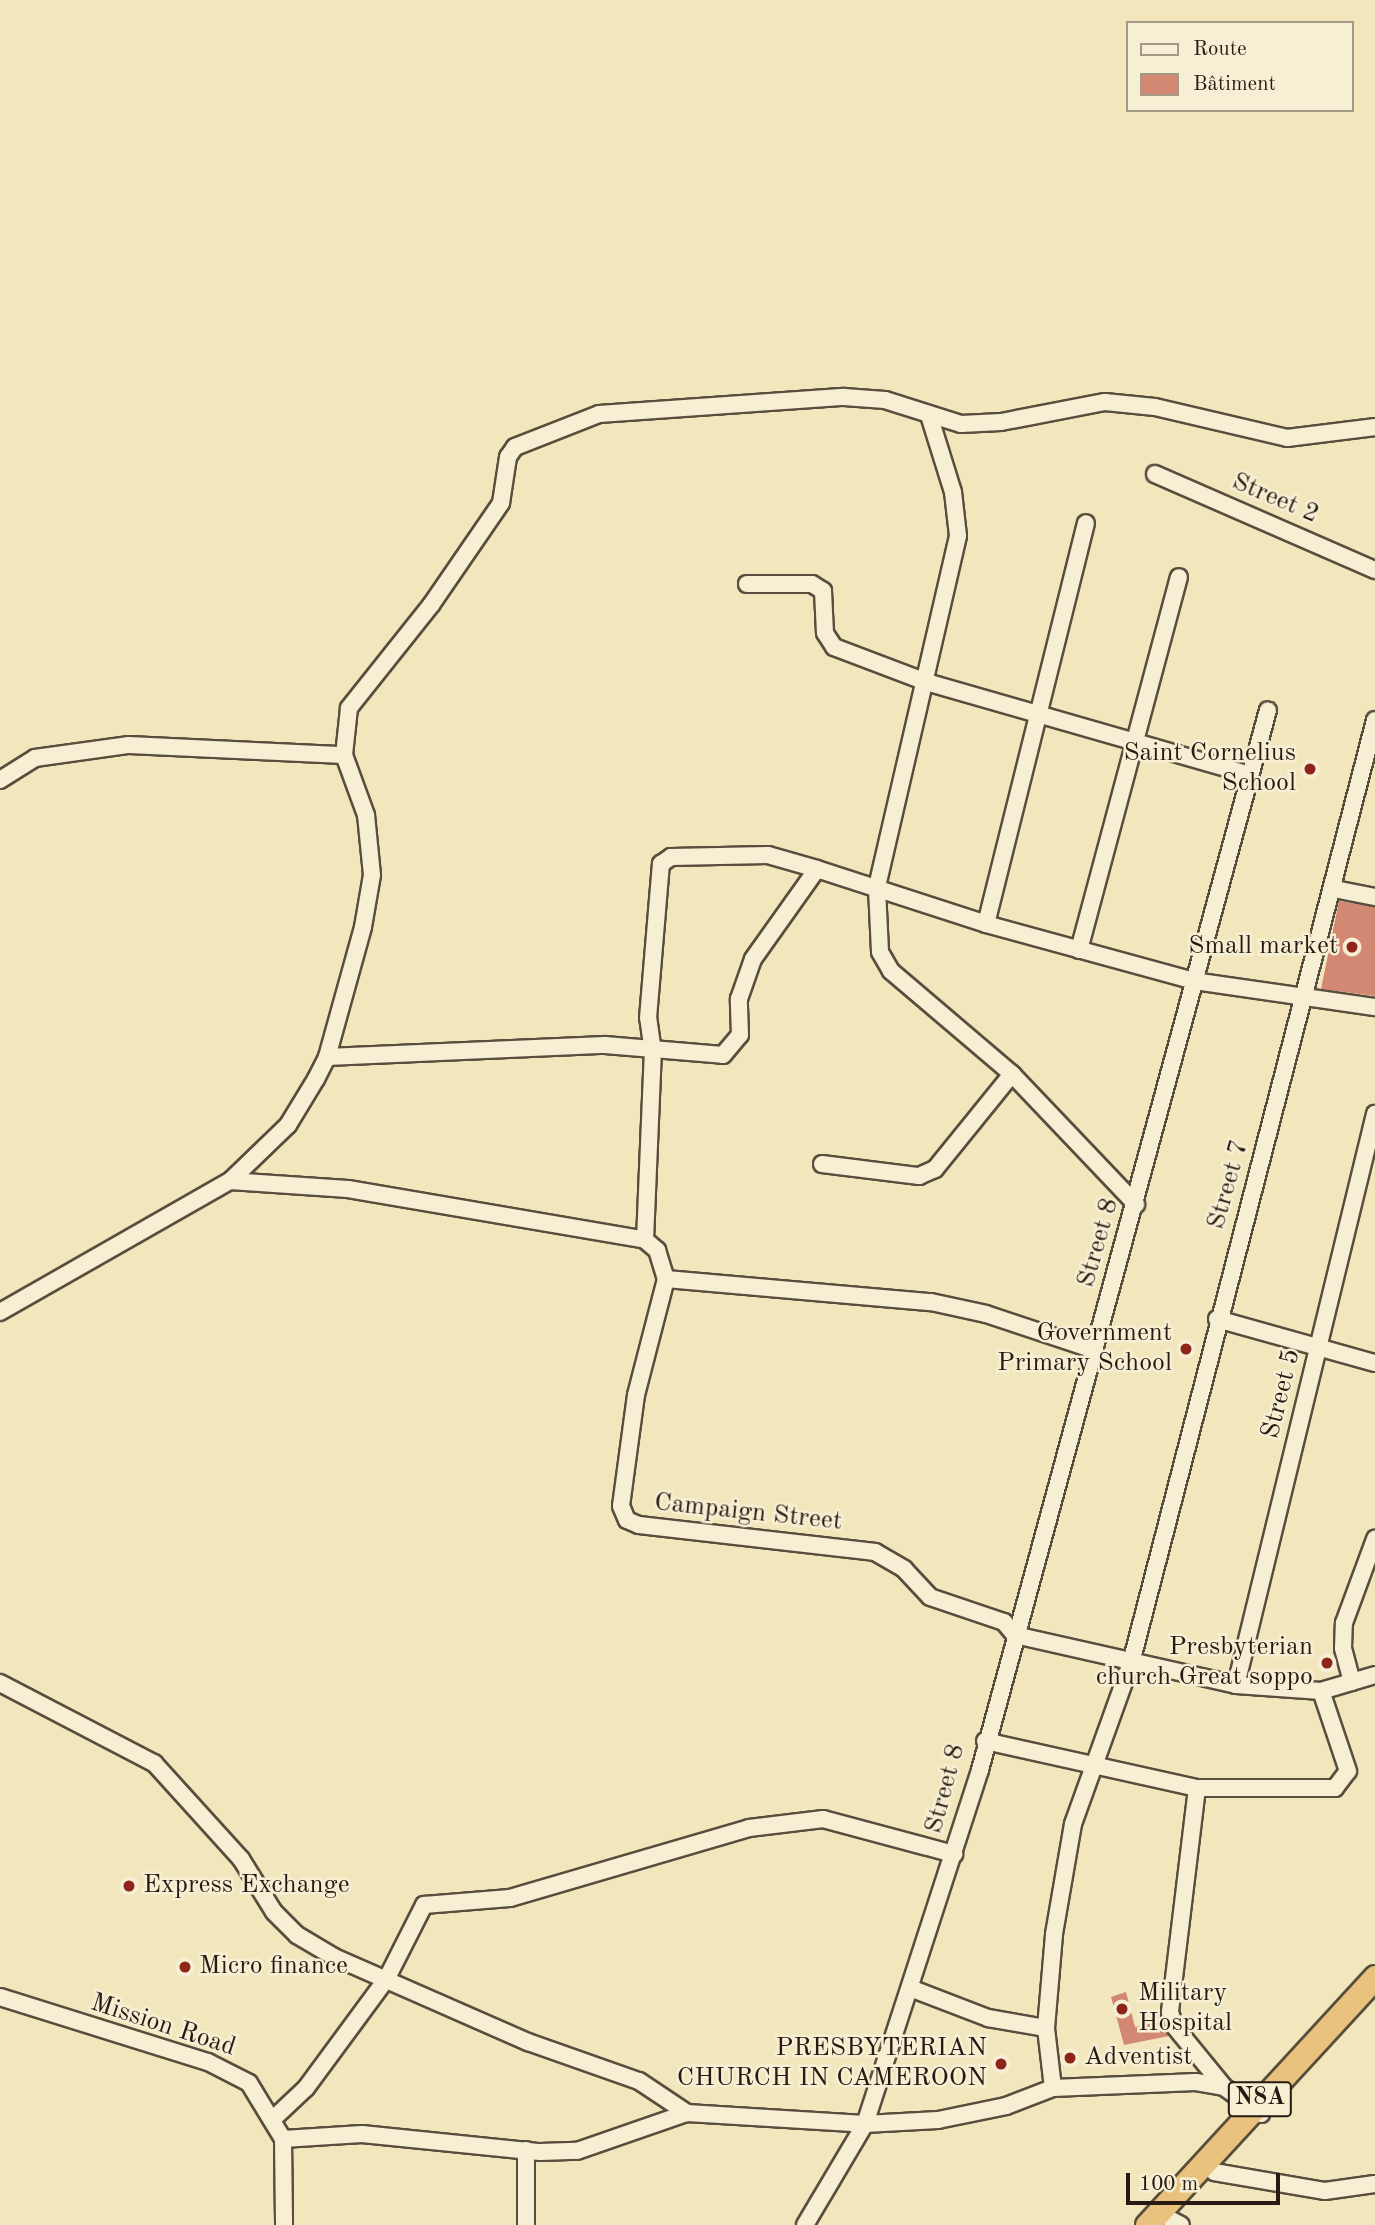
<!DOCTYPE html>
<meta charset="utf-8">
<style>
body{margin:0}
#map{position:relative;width:1375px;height:2225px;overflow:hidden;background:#f2e6bd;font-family:"Old Standard TT",serif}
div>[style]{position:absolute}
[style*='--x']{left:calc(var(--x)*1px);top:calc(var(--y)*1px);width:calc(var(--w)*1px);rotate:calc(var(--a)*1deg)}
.building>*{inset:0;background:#d28872}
.roads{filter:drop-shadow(2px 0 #594d3d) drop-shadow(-2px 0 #594d3d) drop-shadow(0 2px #594d3d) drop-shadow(0 -2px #594d3d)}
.minor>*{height:16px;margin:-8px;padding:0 8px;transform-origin:8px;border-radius:8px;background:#f7efd4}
.highway>*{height:23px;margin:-11.5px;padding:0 11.5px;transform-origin:11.5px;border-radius:11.5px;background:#e9c37e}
.dots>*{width:19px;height:19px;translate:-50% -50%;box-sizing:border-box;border:4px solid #f7efd4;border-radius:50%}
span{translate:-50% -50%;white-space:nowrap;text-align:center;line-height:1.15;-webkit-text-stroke:5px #f7efd4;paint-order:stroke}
.shield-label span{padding:2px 5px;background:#f7efd4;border:2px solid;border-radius:5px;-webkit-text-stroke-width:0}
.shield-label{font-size:24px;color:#261a12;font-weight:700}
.street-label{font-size:26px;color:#261a12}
.poi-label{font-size:26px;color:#261a12}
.right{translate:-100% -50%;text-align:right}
.left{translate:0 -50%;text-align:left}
.legend{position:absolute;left:1126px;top:21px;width:228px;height:91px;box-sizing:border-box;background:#f7efd4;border:2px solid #a39a86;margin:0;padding:9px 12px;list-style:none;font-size:21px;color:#261a12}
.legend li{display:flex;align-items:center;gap:14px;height:35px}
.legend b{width:35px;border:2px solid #a39a86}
.scale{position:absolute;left:1126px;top:2173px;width:154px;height:32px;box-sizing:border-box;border:4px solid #261a12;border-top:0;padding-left:9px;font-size:21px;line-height:24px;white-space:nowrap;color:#261a12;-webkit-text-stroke:5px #f7efd4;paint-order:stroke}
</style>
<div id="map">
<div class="building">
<i style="clip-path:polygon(1339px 901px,1375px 907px,1375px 996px,1321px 989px)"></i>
<i style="clip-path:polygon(1126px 1992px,1135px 2027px,1162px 2021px,1169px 2036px,1124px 2045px,1111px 1997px)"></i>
</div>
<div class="roads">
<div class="minor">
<i style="--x:929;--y:415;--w:81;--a:72.7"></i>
<i style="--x:953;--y:492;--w:44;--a:83.5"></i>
<i style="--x:958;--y:536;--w:361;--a:103"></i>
<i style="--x:877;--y:888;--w:64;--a:87.3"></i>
<i style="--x:880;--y:952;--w:22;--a:60"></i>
<i style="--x:891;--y:971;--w:159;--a:40.4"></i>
<i style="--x:1012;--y:1074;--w:180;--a:46.4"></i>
<i style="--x:1155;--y:474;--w:240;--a:23.6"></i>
<i style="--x:747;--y:584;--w:65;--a:0"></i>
<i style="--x:812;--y:584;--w:13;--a:32"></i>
<i style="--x:823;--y:591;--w:42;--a:87.3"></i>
<i style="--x:825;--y:633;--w:17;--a:57"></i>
<i style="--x:834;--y:647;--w:98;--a:20.8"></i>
<i style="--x:926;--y:682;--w:337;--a:16"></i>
<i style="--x:0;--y:780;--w:41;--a:-32.2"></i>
<i style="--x:35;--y:758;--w:95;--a:-7.9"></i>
<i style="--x:129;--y:745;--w:215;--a:2.7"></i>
<i style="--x:1334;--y:889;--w:42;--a:11"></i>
<i style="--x:986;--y:924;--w:413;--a:-76"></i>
<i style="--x:1079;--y:950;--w:386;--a:-75"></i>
<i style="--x:327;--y:1057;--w:278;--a:-2.5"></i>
<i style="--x:605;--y:1045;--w:118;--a:4.8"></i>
<i style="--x:723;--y:1055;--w:26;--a:-50"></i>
<i style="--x:740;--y:1035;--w:36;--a:-92"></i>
<i style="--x:739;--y:999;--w:42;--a:-70.7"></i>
<i style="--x:753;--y:959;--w:110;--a:-54.6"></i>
<i style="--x:817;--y:869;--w:178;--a:18"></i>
<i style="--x:986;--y:924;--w:216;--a:15.3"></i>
<i style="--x:1194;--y:981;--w:183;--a:8.2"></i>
<i style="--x:822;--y:1164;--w:98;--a:7.1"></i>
<i style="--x:919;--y:1176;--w:17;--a:-24"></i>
<i style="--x:935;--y:1169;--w:122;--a:-51"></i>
<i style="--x:230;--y:1181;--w:118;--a:3.9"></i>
<i style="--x:348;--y:1189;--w:301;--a:9.7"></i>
<i style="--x:645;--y:1240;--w:16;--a:40"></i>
<i style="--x:657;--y:1250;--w:30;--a:73"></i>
<i style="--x:666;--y:1279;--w:120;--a:104.5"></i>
<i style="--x:636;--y:1395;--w:112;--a:97.7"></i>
<i style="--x:621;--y:1506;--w:15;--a:67"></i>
<i style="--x:627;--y:1520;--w:13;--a:23"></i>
<i style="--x:639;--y:1525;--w:238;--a:6.5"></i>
<i style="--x:875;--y:1552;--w:34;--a:30"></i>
<i style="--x:904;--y:1569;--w:38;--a:47"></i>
<i style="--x:930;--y:1597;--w:78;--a:18.7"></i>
<i style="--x:1004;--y:1622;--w:17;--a:50"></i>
<i style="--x:1015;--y:1635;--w:227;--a:12.7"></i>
<i style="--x:1236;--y:1685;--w:85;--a:4"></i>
<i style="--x:1321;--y:1691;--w:56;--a:-16.5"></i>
<i style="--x:645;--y:1240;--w:188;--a:-87.6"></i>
<i style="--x:653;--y:1052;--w:34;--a:-98"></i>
<i style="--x:648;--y:1018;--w:155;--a:-85.2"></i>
<i style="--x:661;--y:864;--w:12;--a:-35"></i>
<i style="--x:671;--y:857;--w:97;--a:-1.2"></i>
<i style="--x:768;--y:855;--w:51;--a:15.9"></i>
<i style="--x:666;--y:1279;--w:266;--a:5"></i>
<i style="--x:931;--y:1302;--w:56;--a:12.3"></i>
<i style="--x:986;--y:1314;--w:114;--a:18.4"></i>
<i style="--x:0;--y:1312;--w:265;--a:-29.7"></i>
<i style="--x:230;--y:1181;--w:81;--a:-44"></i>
<i style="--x:288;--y:1125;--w:54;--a:-58.7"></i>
<i style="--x:316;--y:1079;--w:25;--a:-63"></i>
<i style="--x:327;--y:1057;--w:135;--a:-74.5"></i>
<i style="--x:363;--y:927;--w:53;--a:-80.2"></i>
<i style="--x:372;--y:875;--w:60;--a:-95.7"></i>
<i style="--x:366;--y:815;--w:64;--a:-110.1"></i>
<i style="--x:344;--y:755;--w:47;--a:-83.9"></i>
<i style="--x:349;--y:708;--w:132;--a:-51.5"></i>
<i style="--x:431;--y:605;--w:124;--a:-55.5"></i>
<i style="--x:501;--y:503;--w:47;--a:-81.3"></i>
<i style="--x:508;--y:457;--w:12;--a:-55"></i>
<i style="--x:515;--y:447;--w:90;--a:-21.4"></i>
<i style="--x:599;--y:414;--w:246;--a:-4"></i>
<i style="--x:844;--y:397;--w:41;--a:4.2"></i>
<i style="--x:885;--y:400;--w:80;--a:17.5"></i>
<i style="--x:961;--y:424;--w:40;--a:-2.9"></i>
<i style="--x:1001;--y:422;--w:106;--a:-10.9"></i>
<i style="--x:1105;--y:402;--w:50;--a:5.7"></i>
<i style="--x:1155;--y:407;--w:136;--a:13.2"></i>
<i style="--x:1287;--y:438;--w:89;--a:-7.1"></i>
<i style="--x:1217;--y:1319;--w:164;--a:15.6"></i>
<i style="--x:1352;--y:1682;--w:35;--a:-105"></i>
<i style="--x:1343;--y:1648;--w:25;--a:-88"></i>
<i style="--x:1344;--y:1623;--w:90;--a:-69.7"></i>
<i style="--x:0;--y:1683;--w:174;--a:27.5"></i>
<i style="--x:154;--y:1763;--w:130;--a:47.8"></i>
<i style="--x:241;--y:1859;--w:62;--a:58.1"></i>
<i style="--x:274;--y:1912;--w:33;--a:45"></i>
<i style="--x:297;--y:1935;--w:43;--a:30.7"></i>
<i style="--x:334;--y:1957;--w:212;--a:23.7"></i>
<i style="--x:528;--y:2042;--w:118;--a:19.4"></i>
<i style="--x:639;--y:2081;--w:58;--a:33.7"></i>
<i style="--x:687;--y:2113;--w:178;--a:3.5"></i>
<i style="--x:865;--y:2124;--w:73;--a:-3.1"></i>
<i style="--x:938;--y:2120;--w:69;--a:-11.6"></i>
<i style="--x:1006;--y:2106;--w:50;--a:-21"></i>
<i style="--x:1053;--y:2088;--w:143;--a:-2.4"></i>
<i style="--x:1196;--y:2082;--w:28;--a:10"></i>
<i style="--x:1224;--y:2087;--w:46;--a:36.1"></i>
<i style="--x:1236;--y:1685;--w:588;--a:-76.32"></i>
<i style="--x:985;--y:1741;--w:217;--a:12.5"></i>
<i style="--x:1197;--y:1788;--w:138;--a:0"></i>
<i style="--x:1335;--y:1788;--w:21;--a:-53"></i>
<i style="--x:1348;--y:1771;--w:84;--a:-108.6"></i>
<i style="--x:1197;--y:1788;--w:226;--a:96.9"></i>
<i style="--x:1170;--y:2012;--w:16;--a:72"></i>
<i style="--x:1175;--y:2027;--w:77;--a:50.8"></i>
<i style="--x:910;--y:1988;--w:84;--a:21"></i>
<i style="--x:988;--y:2018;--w:59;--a:9.8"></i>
<i style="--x:0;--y:1997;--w:218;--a:17.4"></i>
<i style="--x:208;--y:2062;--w:46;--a:27.1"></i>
<i style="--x:249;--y:2083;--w:66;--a:58.7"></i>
<i style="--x:283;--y:2139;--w:86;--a:89.3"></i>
<i style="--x:1053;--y:2088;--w:60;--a:-96.7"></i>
<i style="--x:1046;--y:2028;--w:94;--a:-85.1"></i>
<i style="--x:1054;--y:1934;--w:112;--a:-80.2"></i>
<i style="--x:1073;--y:1824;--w:171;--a:-70.2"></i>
<i style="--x:1131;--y:1663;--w:974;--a:-75.49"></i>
<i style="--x:272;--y:2120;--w:47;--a:-43.3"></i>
<i style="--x:306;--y:2088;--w:137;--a:-53.6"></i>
<i style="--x:387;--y:1978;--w:82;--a:-63.1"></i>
<i style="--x:424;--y:1905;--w:86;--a:-4.7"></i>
<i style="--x:510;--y:1898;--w:249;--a:-16.3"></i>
<i style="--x:749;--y:1828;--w:75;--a:-6.9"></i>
<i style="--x:823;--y:1819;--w:136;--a:15"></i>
<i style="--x:283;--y:2139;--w:79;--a:-3.6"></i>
<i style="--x:362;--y:2134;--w:179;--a:5.8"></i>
<i style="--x:540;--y:2152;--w:37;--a:-2"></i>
<i style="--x:577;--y:2151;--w:116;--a:-19.1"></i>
<i style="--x:526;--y:2150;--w:75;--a:90"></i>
<i style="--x:1214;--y:2172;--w:113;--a:9.7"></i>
<i style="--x:1325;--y:2191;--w:50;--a:-8"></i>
<i style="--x:1171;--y:2220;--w:11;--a:27"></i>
<i style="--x:805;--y:2225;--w:117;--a:-59.3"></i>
<i style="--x:865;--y:2124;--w:372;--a:-72"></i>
<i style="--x:980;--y:1770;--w:1098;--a:-74.8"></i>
</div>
<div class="highway">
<i style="--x:1147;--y:2225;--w:337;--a:-47.4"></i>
</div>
</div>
<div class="dots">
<i style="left:1310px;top:769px;background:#8f2418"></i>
<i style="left:1352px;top:947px;background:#8f2418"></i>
<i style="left:1186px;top:1349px;background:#8f2418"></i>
<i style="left:1327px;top:1663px;background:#8f2418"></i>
<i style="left:129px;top:1886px;background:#8f2418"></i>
<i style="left:185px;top:1967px;background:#8f2418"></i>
<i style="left:1122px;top:2009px;background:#8f2418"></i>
<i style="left:1070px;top:2058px;background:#8f2418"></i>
<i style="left:1001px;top:2064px;background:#8f2418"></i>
</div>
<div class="shield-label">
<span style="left:1260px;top:2099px">N8A</span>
</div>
<div class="street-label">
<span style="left:1275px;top:499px;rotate:23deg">Street 2</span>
<span style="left:1229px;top:1185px;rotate:-74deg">Street 7</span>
<span style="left:1099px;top:1243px;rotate:-74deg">Street 8</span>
<span style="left:1282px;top:1394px;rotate:-76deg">Street 5</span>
<span style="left:748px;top:1513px;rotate:6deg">Campaign Street</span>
<span style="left:946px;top:1789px;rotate:-75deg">Street 8</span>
<span style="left:163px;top:2026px;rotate:18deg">Mission Road</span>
</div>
<div class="poi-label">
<span class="right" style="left:1296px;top:769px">Saint Cornelius<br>School</span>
<span class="right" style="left:1338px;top:947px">Small market</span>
<span class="right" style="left:1172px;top:1349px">Government<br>Primary School</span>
<span class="right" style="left:1313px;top:1663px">Presbyterian<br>church Great soppo</span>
<span class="left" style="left:143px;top:1886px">Express Exchange</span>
<span class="left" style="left:199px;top:1967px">Micro finance</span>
<span class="left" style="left:1138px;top:2009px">Military<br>Hospital</span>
<span class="right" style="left:987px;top:2064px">PRESBYTERIAN<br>CHURCH IN CAMEROON</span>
<span class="left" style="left:1084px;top:2058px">Adventist</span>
</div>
<ul class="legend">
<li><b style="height:9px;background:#f7efd4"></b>Route</li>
<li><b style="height:19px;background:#d28872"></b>Bâtiment</li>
</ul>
<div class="scale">100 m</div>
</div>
